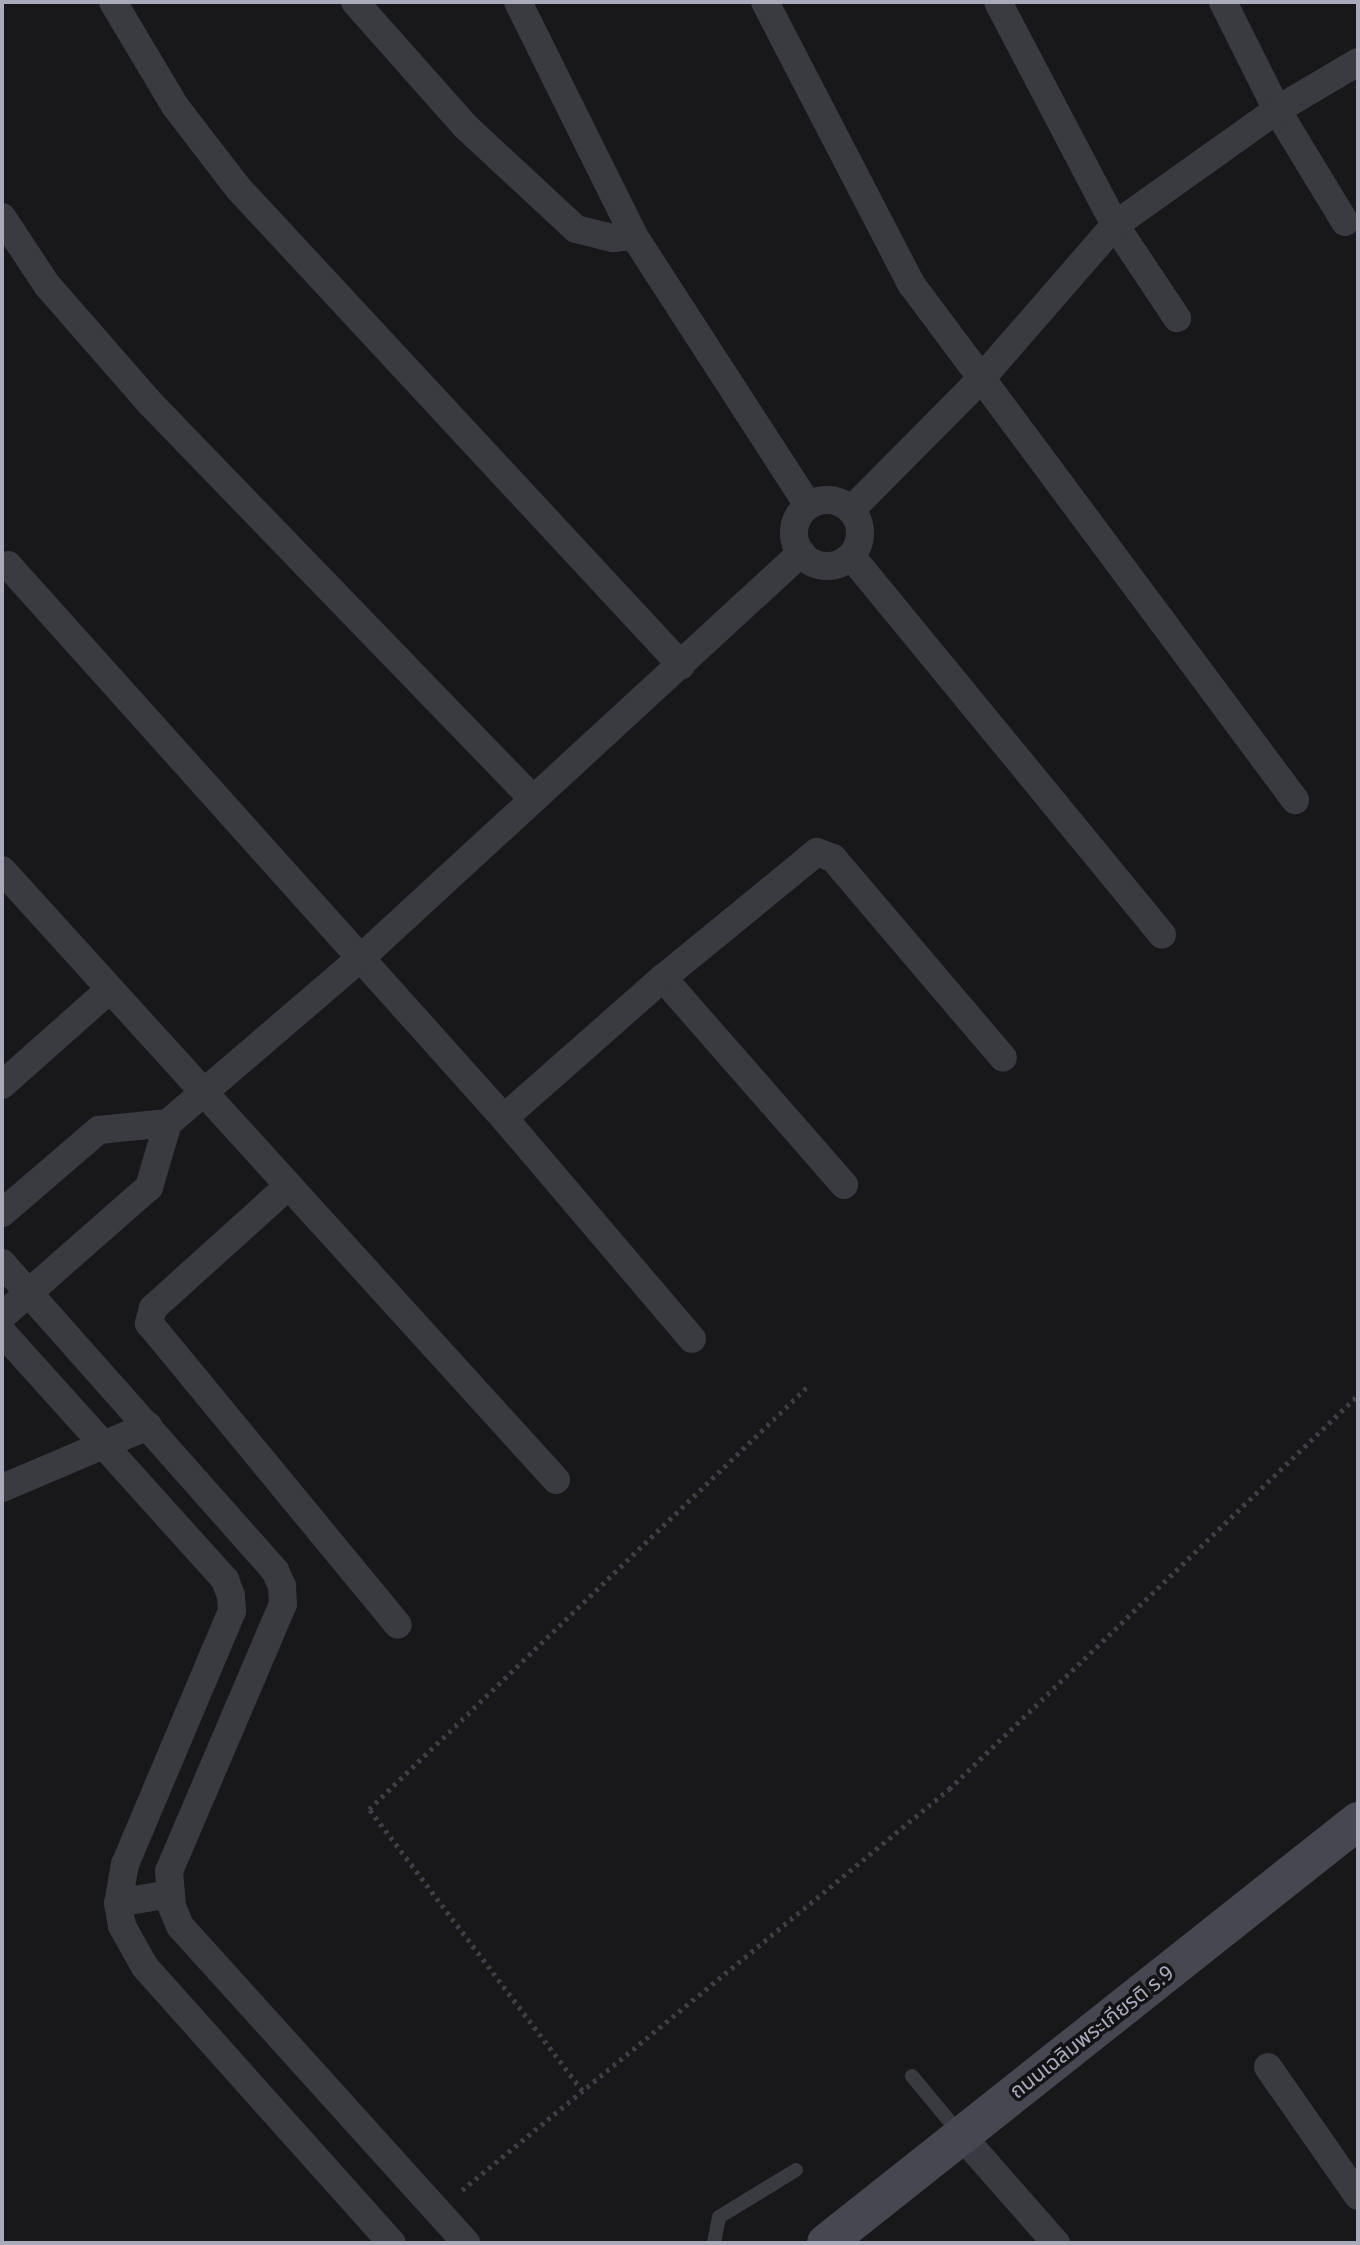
<!DOCTYPE html>
<meta charset="utf-8">
<style>
body{margin:0}
#map{position:relative;width:1360px;height:2245px;overflow:hidden;background:#18171a;font-family:Roboto,"Noto Sans Thai",sans-serif}
div>[style]{position:absolute}
[style*='--x']{left:calc(var(--x)*1px);top:calc(var(--y)*1px);width:calc(var(--w)*1px);rotate:calc(var(--a)*1deg)}
.path>*{height:4.5px;margin-top:-2.25px;transform-origin:0;background:repeating-linear-gradient(90deg,#3e3f46 0 3.5px,transparent 0 8.5px)}
.lane>*{height:14px;margin:-7px;padding:0 7px;transform-origin:7px;border-radius:7px;background:#3a3a41}
.street>*{height:28px;margin:-14px;padding:0 14px;transform-origin:14px;border-radius:14px;background:#3a3a41}
.street>.ring{margin:-14px;padding:0;box-sizing:content-box;background:none;border:28px solid #3a3a41;border-radius:50%}
.secondary>*{height:38px;margin:-19px;padding:0 19px;transform-origin:19px;border-radius:19px;background:#464750}
span{translate:-50% -50%;white-space:nowrap;text-align:center;line-height:1.15;-webkit-text-stroke:7px #131215;paint-order:stroke}
.street-label{font-size:21px;color:#a9abbb}
.frame{position:absolute;inset:0;border:4px solid #a9abbb;pointer-events:none}
</style>
<div id="map">
<div class="path">
<i style="--x:582;--y:2091;--w:353;--a:-127.1"></i>
<i style="--x:369;--y:1809;--w:611;--a:-43.94"></i>
<i style="--x:462;--y:2190;--w:631;--a:-39.47"></i>
<i style="--x:949;--y:1789;--w:568;--a:-43.93"></i>
</div>
<div class="lane">
<i style="--x:912;--y:2076;--w:75;--a:50.4"></i>
<i style="--x:714;--y:2243;--w:26;--a:-79"></i>
<i style="--x:719;--y:2217;--w:90;--a:-31.4"></i>
</div>
<div class="street">
<i style="--x:113;--y:2;--w:121;--a:59.2"></i>
<i style="--x:175;--y:106;--w:105;--a:52.4"></i>
<i style="--x:239;--y:189;--w:650;--a:47.12"></i>
<i style="--x:355;--y:2;--w:166;--a:48.4"></i>
<i style="--x:465;--y:126;--w:151;--a:42.9"></i>
<i style="--x:576;--y:229;--w:38;--a:14"></i>
<i style="--x:613;--y:238;--w:21;--a:-5"></i>
<i style="--x:518;--y:2;--w:261;--a:63.6"></i>
<i style="--x:634;--y:236;--w:320;--a:57.1"></i>
<i style="--x:765;--y:2;--w:319;--a:62.6"></i>
<i style="--x:912;--y:285;--w:642;--a:53.36"></i>
<i style="--x:998;--y:2;--w:252;--a:62.3"></i>
<i style="--x:1115;--y:225;--w:112;--a:56.3"></i>
<i style="--x:1223;--y:2;--w:121;--a:63.4"></i>
<i style="--x:1277;--y:110;--w:131;--a:58.7"></i>
<i style="--x:2;--y:217;--w:82;--a:56.5"></i>
<i style="--x:47;--y:285;--w:157;--a:48.9"></i>
<i style="--x:150;--y:403;--w:548;--a:45.96"></i>
<i class="ring" style="left:794px;top:500px;width:38px;height:38px"></i>
<i style="--x:851;--y:510;--w:185;--a:-45.2"></i>
<i style="--x:981;--y:379;--w:204;--a:-49"></i>
<i style="--x:1115;--y:225;--w:199;--a:-35.4"></i>
<i style="--x:1277;--y:110;--w:94;--a:-30.7"></i>
<i style="--x:851;--y:556;--w:490;--a:50.6"></i>
<i style="--x:8;--y:565;--w:743;--a:48.11"></i>
<i style="--x:504;--y:1118;--w:290;--a:49.6"></i>
<i style="--x:2;--y:870;--w:824;--a:47.75"></i>
<i style="--x:663;--y:978;--w:275;--a:48.8"></i>
<i style="--x:2;--y:1085;--w:142;--a:-41.6"></i>
<i style="--x:504;--y:1118;--w:212;--a:-41.4"></i>
<i style="--x:663;--y:978;--w:199;--a:-39.3"></i>
<i style="--x:817;--y:852;--w:17;--a:21"></i>
<i style="--x:833;--y:858;--w:262;--a:49.6"></i>
<i style="--x:168;--y:1123;--w:255;--a:-40.6"></i>
<i style="--x:362;--y:957;--w:597;--a:-42.62"></i>
<i style="--x:287;--y:1187;--w:181;--a:137.9"></i>
<i style="--x:153;--y:1308;--w:16;--a:105"></i>
<i style="--x:149;--y:1323;--w:391;--a:50.5"></i>
<i style="--x:2;--y:1213;--w:128;--a:-40.6"></i>
<i style="--x:99;--y:1130;--w:69;--a:-5.8"></i>
<i style="--x:168;--y:1123;--w:67;--a:106.5"></i>
<i style="--x:149;--y:1187;--w:196;--a:138.7"></i>
<i style="--x:2;--y:1263;--w:412;--a:48.4"></i>
<i style="--x:275;--y:1571;--w:17;--a:65"></i>
<i style="--x:282;--y:1586;--w:18;--a:87"></i>
<i style="--x:283;--y:1604;--w:290;--a:113.1"></i>
<i style="--x:169;--y:1871;--w:36;--a:85"></i>
<i style="--x:172;--y:1907;--w:21;--a:67"></i>
<i style="--x:180;--y:1926;--w:427;--a:47.9"></i>
<i style="--x:2;--y:1332;--w:334;--a:48"></i>
<i style="--x:225;--y:1580;--w:17;--a:69"></i>
<i style="--x:231;--y:1596;--w:15;--a:86"></i>
<i style="--x:232;--y:1611;--w:275;--a:112.9"></i>
<i style="--x:125;--y:1864;--w:40;--a:100"></i>
<i style="--x:118;--y:1903;--w:23;--a:80"></i>
<i style="--x:122;--y:1926;--w:47;--a:60.7"></i>
<i style="--x:145;--y:1967;--w:370;--a:48.2"></i>
<i style="--x:2;--y:1488;--w:159;--a:-23"></i>
<i style="--x:118;--y:1903;--w:52;--a:-10"></i>
<i style="--x:1268;--y:2067;--w:157;--a:55.1"></i>
<i style="--x:961;--y:2135;--w:144;--a:48.7"></i>
</div>
<div class="secondary">
<i style="--x:826;--y:2243;--w:679;--a:-38.42"></i>
</div>
<div class="street-label">
<span style="left:1092px;top:2032px;rotate:-38deg">ถนนเฉลิมพระเกียรติ ร.9</span>
</div>
<div class="frame"></div>
</div>
